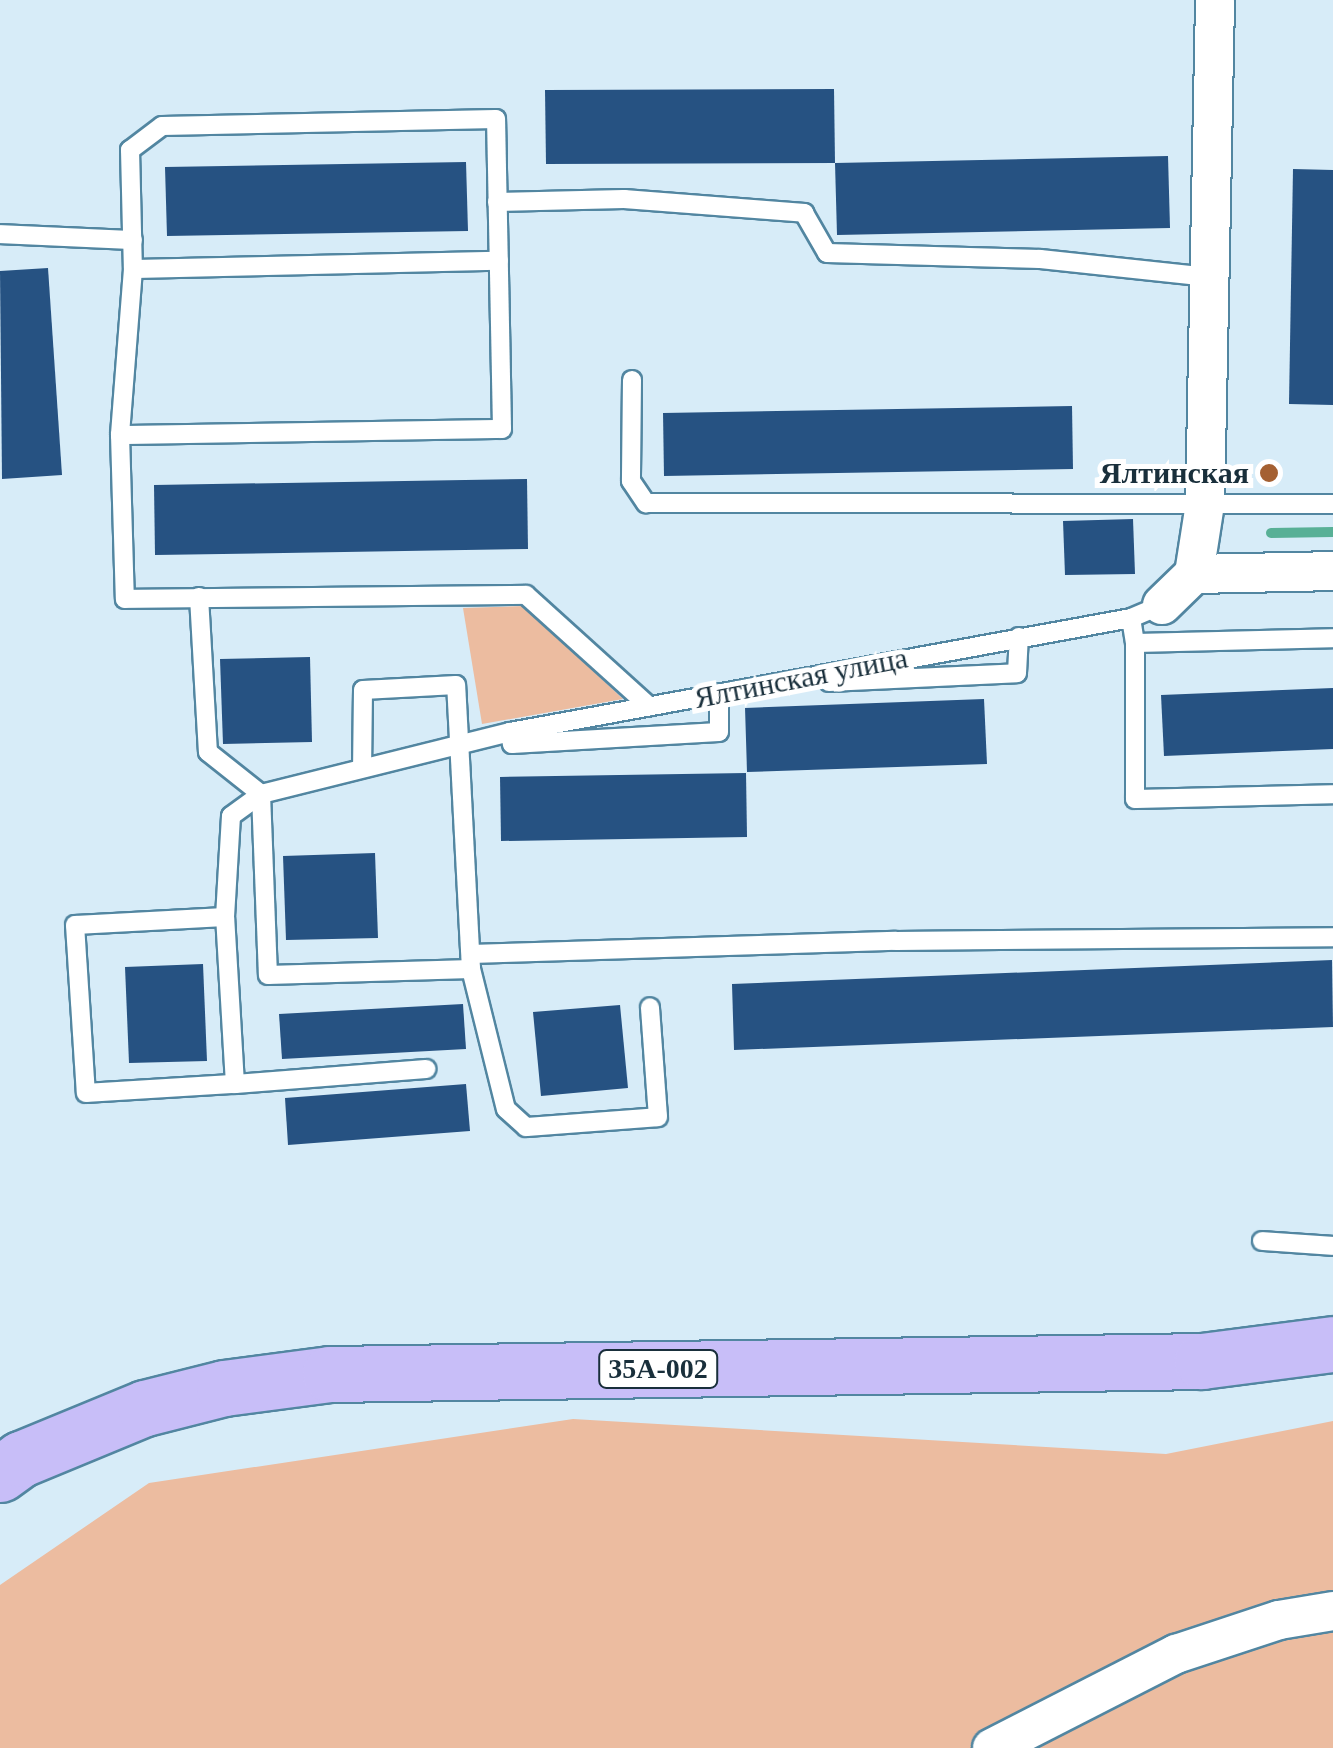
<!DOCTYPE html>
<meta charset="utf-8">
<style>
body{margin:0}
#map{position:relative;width:1333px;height:1748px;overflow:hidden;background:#d7ecf8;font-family:"Times New Roman",serif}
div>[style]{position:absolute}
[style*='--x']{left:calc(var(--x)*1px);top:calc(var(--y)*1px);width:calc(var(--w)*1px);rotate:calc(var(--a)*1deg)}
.green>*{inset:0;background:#ecbca0}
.stream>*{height:10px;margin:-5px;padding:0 5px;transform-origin:5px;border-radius:5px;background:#58b096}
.building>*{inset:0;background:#265282}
.roads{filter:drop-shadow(2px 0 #5286a1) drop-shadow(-2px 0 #5286a1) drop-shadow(0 2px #5286a1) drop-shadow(0 -2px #5286a1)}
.lane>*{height:18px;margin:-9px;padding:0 9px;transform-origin:9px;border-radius:9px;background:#fff}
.street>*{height:38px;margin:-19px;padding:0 19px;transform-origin:19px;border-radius:19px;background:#fff}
.highway>*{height:55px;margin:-27.5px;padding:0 27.5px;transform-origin:27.5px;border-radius:27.5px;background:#c8bef8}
.dots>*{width:28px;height:28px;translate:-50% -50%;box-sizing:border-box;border:5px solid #fff;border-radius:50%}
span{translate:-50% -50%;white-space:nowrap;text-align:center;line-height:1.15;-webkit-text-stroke:10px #fff;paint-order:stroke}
.shield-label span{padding:2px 8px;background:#fff;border:2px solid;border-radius:8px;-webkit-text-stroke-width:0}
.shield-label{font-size:28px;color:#192f3b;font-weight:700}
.poi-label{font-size:30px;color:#192f3b;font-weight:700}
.right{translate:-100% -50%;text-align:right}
.street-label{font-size:30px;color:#192f3b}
</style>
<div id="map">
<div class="green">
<i style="clip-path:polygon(524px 606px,623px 699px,482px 724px,463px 608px)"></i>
<i style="clip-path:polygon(573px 1419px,1166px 1454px,1333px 1421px,1333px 1748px,0 1748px,0 1585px,149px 1483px)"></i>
</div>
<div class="stream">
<i style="--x:1271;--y:533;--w:62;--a:-0.9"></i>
</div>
<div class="building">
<i style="clip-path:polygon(834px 89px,835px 163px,546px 164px,545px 90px)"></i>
<i style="clip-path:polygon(1168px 156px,1170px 228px,837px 235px,835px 163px)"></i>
<i style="clip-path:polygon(466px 162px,468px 231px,167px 236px,165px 167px)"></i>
<i style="clip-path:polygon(1293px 169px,1333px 170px,1333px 405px,1289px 404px)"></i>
<i style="clip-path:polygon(48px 268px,62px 475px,2px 479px,0 271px)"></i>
<i style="clip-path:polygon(1072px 406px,1073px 469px,664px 476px,663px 413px)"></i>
<i style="clip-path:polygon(527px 479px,528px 549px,155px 555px,154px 485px)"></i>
<i style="clip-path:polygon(1133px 519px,1135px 574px,1065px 575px,1063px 521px)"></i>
<i style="clip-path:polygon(310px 657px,312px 742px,223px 744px,220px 659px)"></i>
<i style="clip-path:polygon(1333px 688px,1333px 749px,1164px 756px,1161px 695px)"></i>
<i style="clip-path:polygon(984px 699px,987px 764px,747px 772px,745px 708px)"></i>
<i style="clip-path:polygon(746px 773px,747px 837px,501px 841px,500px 777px)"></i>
<i style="clip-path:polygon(375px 853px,378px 938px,286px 940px,283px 856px)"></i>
<i style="clip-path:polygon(1332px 960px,1333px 1027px,734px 1050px,732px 984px)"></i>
<i style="clip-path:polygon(203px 964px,207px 1061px,129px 1063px,125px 967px)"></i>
<i style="clip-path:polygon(463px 1004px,466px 1049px,282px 1059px,279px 1014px)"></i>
<i style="clip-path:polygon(620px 1005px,628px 1088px,541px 1096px,533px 1012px)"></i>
<i style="clip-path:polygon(466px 1084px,470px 1131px,288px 1145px,285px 1098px)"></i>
</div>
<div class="roads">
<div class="lane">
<i style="--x:497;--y:202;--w:127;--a:-1.4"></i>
<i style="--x:624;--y:199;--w:181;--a:4.4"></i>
<i style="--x:804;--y:213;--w:46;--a:60.1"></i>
<i style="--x:827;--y:253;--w:213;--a:1.6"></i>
<i style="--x:1040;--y:259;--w:170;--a:6.1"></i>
<i style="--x:0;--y:234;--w:133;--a:2.6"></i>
<i style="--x:133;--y:269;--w:366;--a:-1.3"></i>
<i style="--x:632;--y:380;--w:101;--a:90.6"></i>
<i style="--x:631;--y:481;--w:27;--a:56"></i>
<i style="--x:646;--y:503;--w:687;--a:0.08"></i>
<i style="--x:120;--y:435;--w:382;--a:-0.9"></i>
<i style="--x:502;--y:429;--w:310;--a:-91.1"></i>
<i style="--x:496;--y:119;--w:334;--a:178.8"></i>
<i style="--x:162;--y:126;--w:40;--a:143"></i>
<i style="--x:130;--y:150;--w:119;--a:88.6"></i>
<i style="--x:133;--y:269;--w:167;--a:94.5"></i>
<i style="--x:120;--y:435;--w:164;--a:88.3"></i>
<i style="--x:125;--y:599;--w:401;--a:-0.6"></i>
<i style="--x:526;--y:595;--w:166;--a:42.1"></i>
<i style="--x:199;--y:597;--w:155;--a:86.7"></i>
<i style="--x:208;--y:752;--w:68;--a:38.4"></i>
<i style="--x:261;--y:794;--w:181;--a:87.8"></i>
<i style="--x:268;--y:975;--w:203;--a:-1.7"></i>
<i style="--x:471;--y:969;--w:284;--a:-93"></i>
<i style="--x:456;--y:685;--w:93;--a:176.9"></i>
<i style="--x:363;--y:690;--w:78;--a:90.7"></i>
<i style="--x:1131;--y:618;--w:25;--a:81"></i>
<i style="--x:1135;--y:643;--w:156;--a:90"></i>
<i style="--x:1135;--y:799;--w:198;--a:-1.4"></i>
<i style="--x:1135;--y:643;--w:198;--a:-1.4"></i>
<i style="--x:829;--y:682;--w:188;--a:-2.7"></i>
<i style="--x:1017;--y:673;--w:36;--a:-87"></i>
<i style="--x:510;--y:732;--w:12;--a:81"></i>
<i style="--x:512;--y:744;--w:207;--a:-3.3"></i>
<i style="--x:719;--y:732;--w:39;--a:-90"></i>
<i style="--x:225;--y:917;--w:150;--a:176.9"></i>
<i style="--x:75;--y:925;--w:168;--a:86.3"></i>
<i style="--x:86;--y:1093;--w:149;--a:-3.5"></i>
<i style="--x:235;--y:1084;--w:167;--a:-93.4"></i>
<i style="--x:225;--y:917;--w:101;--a:-86.6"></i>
<i style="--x:231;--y:816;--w:37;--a:-36"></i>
<i style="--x:261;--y:794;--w:257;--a:-14"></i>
<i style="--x:510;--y:732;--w:631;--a:-10.4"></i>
<i style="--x:1131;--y:618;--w:34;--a:-23"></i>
<i style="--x:471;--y:954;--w:425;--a:-1.8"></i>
<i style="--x:896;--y:941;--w:437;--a:-0.5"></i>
<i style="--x:471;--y:969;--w:144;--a:76"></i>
<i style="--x:506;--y:1109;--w:27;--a:42"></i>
<i style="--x:526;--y:1127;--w:132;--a:-4.3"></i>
<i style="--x:658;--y:1117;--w:110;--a:-94.2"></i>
<i style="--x:235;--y:1084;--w:192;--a:-4.5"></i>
<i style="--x:1262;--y:1241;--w:71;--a:4"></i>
</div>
<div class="street">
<i style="--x:1194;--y:574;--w:71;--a:-81.1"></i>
<i style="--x:1205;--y:504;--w:504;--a:-88.86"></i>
<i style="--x:1162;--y:605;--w:45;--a:-44.1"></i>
<i style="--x:1194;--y:574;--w:139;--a:-1.2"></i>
<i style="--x:992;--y:1748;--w:207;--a:-27.1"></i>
<i style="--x:1176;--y:1654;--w:108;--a:-18.3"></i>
<i style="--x:1279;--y:1620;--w:55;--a:-9.5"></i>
</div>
<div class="highway">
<i style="--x:0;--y:1474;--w:26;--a:-36"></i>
<i style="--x:21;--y:1459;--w:134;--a:-22.4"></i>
<i style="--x:145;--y:1408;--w:81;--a:-14.2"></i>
<i style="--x:224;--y:1388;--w:107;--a:-7.5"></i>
<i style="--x:330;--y:1374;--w:872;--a:-0.85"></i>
<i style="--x:1202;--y:1361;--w:132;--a:-7.4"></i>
</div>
</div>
<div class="dots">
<i style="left:1269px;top:473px;background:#a46032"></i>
</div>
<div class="shield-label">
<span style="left:658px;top:1369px">35А-002</span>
</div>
<div class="poi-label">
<span class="right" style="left:1249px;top:473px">Ялтинская</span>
</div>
<div class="street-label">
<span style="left:801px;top:678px;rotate:-11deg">Ялтинская улица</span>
</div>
</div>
